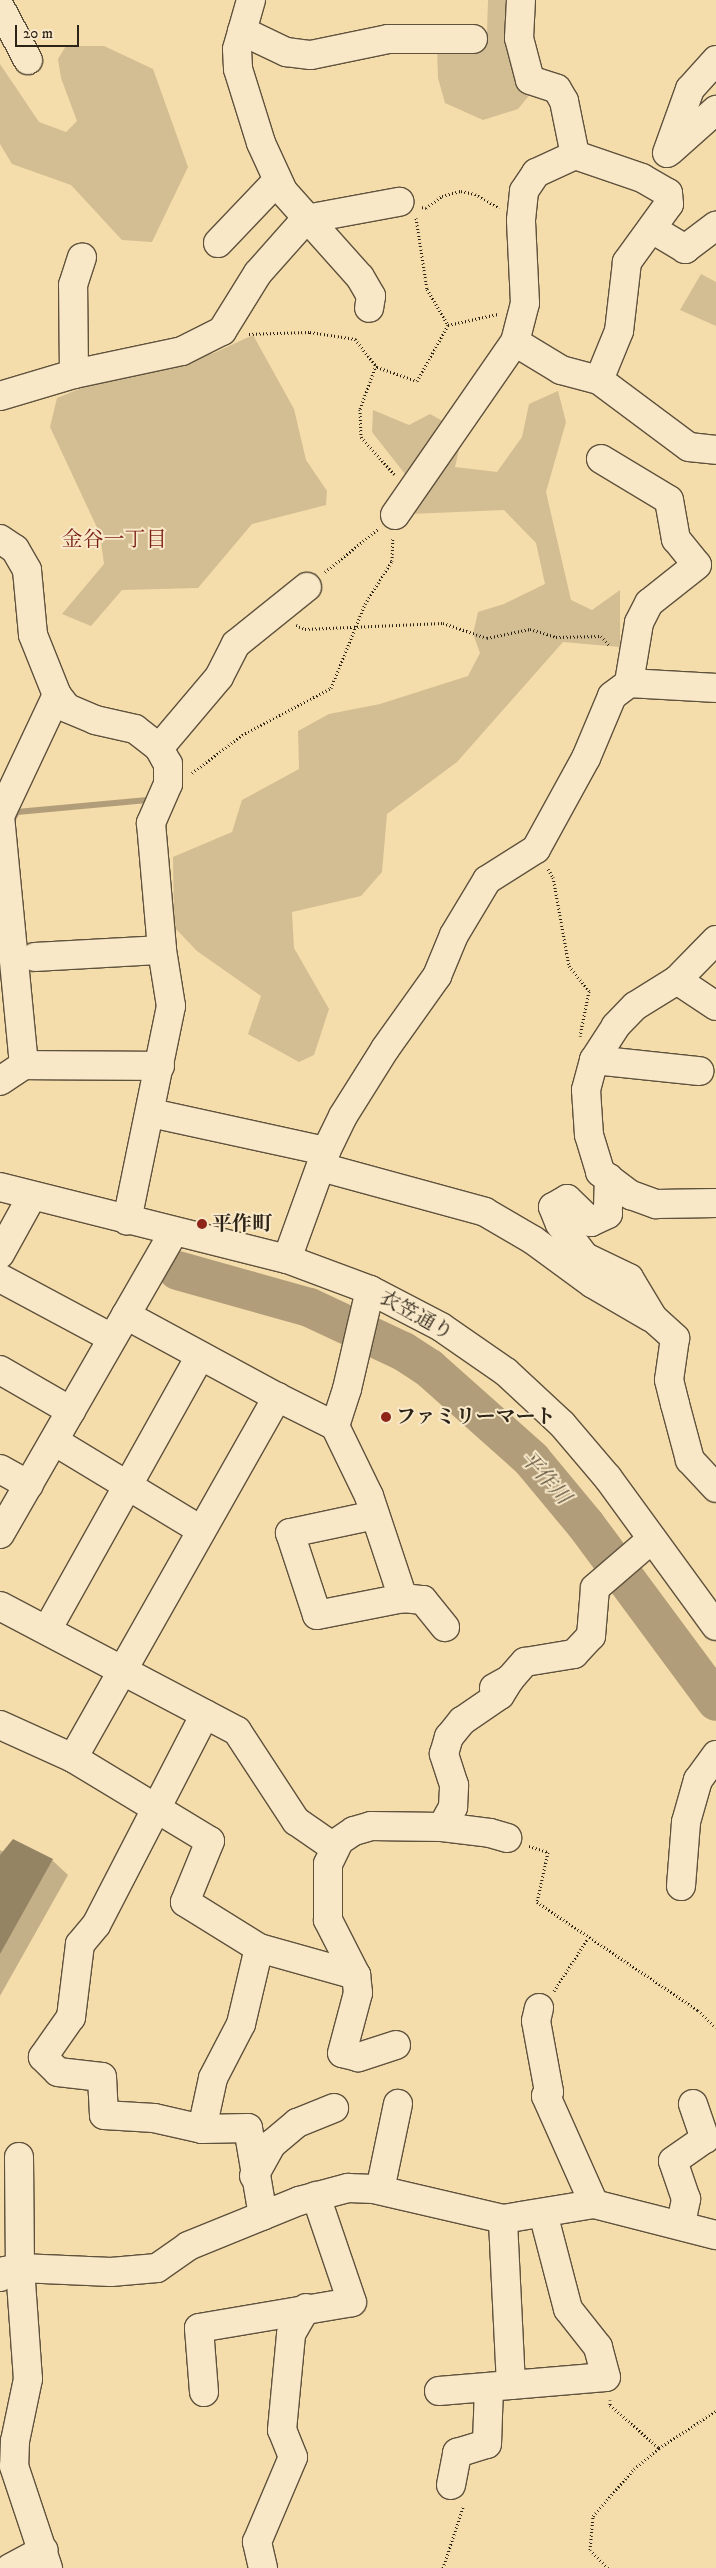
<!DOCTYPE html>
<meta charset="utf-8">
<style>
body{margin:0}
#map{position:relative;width:716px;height:2568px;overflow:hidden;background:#f5dcab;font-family:"IM FELL DW Pica","Noto Serif JP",serif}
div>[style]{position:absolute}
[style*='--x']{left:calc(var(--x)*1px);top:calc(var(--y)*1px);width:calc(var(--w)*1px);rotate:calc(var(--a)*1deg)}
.green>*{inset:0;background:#d3bd92}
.shadow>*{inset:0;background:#0003}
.stream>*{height:6px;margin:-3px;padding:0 3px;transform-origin:3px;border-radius:3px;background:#b19d79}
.river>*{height:39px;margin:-19.5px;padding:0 19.5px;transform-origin:19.5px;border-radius:19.5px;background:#b19d79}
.building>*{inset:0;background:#958464}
.path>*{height:3px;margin-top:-1.5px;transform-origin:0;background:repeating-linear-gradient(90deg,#2d2418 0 1px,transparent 0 3.5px)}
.roads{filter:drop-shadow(1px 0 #5f523d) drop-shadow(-1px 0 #5f523d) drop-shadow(0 1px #5f523d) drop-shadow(0 -1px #5f523d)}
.minor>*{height:28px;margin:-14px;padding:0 14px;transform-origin:14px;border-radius:14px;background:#f8e8c8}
.dots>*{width:14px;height:14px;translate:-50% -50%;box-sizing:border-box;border:2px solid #f8e8c8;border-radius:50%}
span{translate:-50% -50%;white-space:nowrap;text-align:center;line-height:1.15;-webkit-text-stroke:4px #f8e8c8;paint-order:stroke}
.poi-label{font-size:20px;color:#2d2418;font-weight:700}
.left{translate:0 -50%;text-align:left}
.street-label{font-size:20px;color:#2d2418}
.neighbourhood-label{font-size:21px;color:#7a1f14}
.water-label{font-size:21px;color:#5b4e3a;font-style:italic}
.scale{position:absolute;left:15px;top:25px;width:64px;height:22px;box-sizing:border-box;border:2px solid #2d2418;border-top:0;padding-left:6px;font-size:15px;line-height:18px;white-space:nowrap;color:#2d2418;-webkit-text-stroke:4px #f8e8c8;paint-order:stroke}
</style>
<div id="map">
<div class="green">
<i style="clip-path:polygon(488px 0,515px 0,531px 93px,518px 109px,483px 120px,445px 103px,438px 78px,437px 47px,487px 33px)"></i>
<i style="clip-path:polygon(66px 46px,104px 46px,153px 69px,188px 167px,152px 242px,122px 240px,71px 185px,12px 164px,0 144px,0 64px,39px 122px,66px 132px,77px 121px,61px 78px,58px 59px)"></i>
<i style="clip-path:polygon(701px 274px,716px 282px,716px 326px,680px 310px)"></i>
<i style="clip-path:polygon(253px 335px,294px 409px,306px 460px,327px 491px,326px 505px,252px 524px,198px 588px,122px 590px,91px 626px,62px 614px,104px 564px,100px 534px,50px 427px,57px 398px,106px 378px,214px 353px)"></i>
<i style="clip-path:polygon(558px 391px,566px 422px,546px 492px,571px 600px,592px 610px,620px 590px,620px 647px,563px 642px,457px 762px,387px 814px,382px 872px,361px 896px,292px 912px,294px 948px,329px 1009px,314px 1055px,299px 1062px,248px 1034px,261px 996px,197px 951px,174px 927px,173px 857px,232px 832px,242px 800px,299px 769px,298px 731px,329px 714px,380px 704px,468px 676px,480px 653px,473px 634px,478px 612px,504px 604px,545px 584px,536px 543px,504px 510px,410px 514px,416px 488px,372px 432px,373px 410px,409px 425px,430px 414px,463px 432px,455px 467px,497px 472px,522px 437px,529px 404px)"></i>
</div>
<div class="shadow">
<i style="clip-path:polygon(13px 1840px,52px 1860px,68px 1875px,0 1996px,0 1850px,4px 1852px)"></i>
</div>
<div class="stream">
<i style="--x:13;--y:819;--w:8;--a:-60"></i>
<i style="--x:17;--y:812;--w:131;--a:-5.3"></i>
</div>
<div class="river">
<i style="--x:177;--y:1270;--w:137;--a:15.7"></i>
<i style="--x:309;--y:1307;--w:104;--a:25.1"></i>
<i style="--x:403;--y:1351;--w:31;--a:33"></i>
<i style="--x:429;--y:1368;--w:137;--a:41.7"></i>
<i style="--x:531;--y:1459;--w:85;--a:50.3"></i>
<i style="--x:585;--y:1524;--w:220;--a:53.5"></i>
</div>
<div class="building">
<i style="clip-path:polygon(13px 1839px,53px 1859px,0 1954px,0 1855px)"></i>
</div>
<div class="path">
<i style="--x:422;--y:207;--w:4;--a:14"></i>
<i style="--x:426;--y:208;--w:20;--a:-37"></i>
<i style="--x:442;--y:196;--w:20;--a:-15"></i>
<i style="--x:461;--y:191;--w:14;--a:12"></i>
<i style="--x:475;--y:194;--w:28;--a:30"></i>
<i style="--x:416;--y:218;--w:72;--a:81.2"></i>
<i style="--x:427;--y:289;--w:42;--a:59.7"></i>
<i style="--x:448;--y:325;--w:51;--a:-12.4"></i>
<i style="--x:249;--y:334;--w:61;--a:-1.9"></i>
<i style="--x:310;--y:332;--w:46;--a:8.8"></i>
<i style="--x:355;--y:339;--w:36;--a:52"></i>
<i style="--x:377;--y:367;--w:42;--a:19.3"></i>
<i style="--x:417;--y:381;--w:64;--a:-61"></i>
<i style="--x:376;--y:365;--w:47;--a:110"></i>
<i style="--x:360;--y:409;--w:28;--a:88"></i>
<i style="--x:361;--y:437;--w:50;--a:48.3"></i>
<i style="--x:325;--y:572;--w:68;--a:-39.1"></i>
<i style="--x:296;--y:625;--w:10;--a:24"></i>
<i style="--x:305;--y:629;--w:138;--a:-2.5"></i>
<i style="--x:443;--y:623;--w:46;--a:18.8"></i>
<i style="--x:487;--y:638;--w:44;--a:-11.8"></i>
<i style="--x:530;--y:629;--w:27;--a:17"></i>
<i style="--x:556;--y:637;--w:45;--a:-1.3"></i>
<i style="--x:601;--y:636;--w:13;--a:48"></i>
<i style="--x:192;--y:773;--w:63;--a:-37.2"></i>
<i style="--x:242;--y:735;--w:101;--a:-27.8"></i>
<i style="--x:331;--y:688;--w:91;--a:-68"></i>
<i style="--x:365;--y:604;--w:51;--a:-57.9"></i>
<i style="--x:392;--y:561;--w:23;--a:-88"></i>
<i style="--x:548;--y:869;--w:9;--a:58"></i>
<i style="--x:553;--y:877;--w:90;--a:79.8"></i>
<i style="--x:569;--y:966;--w:32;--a:51"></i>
<i style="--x:589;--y:991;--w:46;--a:101.3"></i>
<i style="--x:529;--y:1846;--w:20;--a:18"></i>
<i style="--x:548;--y:1852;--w:51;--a:102.4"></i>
<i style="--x:537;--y:1902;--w:194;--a:33.9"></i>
<i style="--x:698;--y:2010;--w:25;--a:45"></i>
<i style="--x:554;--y:1991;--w:63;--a:-57.3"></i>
<i style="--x:610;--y:2400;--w:5;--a:90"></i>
<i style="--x:610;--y:2405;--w:65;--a:41.3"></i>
<i style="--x:443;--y:2568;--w:64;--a:-71.8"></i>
<i style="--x:608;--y:2568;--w:25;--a:-135"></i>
<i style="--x:590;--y:2550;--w:34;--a:-85"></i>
<i style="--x:593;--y:2516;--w:62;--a:-48.9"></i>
<i style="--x:634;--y:2469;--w:33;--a:-40"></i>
<i style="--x:659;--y:2448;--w:68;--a:-33"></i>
</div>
<div class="roads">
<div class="minor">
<i style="--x:251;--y:0;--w:51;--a:105.9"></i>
<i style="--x:237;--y:49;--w:20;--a:87"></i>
<i style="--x:238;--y:69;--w:77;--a:72.7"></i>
<i style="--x:261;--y:143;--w:53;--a:65.4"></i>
<i style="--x:283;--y:191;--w:115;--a:48.2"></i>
<i style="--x:360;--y:277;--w:22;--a:60"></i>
<i style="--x:371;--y:296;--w:12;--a:99"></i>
<i style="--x:521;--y:0;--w:38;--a:93"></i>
<i style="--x:519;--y:38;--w:43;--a:75.3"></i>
<i style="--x:530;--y:80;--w:28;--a:18"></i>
<i style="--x:557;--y:89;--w:14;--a:60"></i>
<i style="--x:564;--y:101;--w:55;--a:78.5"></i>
<i style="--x:0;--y:7;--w:60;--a:62.2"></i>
<i style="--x:242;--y:31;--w:49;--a:25.5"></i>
<i style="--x:286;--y:52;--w:25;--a:7"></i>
<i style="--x:311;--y:55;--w:79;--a:-11.7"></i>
<i style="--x:388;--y:39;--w:85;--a:0"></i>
<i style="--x:670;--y:151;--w:62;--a:-41.7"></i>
<i style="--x:667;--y:153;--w:68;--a:-70.2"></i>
<i style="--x:690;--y:89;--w:39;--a:-48"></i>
<i style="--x:652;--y:229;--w:39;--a:31"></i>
<i style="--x:685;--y:249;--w:39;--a:-37"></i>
<i style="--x:218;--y:243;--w:86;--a:-46.4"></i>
<i style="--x:515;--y:342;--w:54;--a:31.3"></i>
<i style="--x:561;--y:370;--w:39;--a:15"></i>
<i style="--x:599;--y:380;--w:112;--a:36.7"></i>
<i style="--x:689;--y:447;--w:27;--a:6"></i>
<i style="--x:74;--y:374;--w:89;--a:-90.6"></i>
<i style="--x:73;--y:285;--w:29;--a:-72"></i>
<i style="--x:0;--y:396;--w:77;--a:-16.6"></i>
<i style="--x:74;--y:374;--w:110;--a:-12"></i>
<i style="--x:182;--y:351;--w:45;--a:-26.6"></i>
<i style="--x:222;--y:331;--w:68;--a:-58.2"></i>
<i style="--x:258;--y:273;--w:72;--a:-48.4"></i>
<i style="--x:306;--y:219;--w:95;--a:-10.4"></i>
<i style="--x:601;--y:459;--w:79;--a:31.1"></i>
<i style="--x:669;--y:500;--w:40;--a:80"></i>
<i style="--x:676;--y:539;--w:33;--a:51"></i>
<i style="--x:697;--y:565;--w:61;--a:141.6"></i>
<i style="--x:649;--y:603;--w:22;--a:117"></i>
<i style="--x:639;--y:623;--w:61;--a:99.5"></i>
<i style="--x:395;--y:515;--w:211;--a:-55.3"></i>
<i style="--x:515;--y:342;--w:40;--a:-75.6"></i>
<i style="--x:525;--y:303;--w:83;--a:-92.8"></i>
<i style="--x:521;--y:220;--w:29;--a:-84"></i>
<i style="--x:524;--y:191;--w:22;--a:-56"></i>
<i style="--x:536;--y:173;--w:43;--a:-24.8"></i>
<i style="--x:575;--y:155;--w:71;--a:18.9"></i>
<i style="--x:642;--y:178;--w:30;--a:30"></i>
<i style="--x:668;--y:193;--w:11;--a:85"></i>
<i style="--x:669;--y:204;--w:72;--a:125.9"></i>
<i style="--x:627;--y:262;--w:69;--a:96.6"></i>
<i style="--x:619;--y:331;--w:53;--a:112.2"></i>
<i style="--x:0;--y:539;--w:18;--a:34"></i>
<i style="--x:15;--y:549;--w:24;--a:60"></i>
<i style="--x:27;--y:570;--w:65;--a:84.7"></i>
<i style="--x:33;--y:635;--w:65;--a:68.2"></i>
<i style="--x:57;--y:695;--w:16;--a:52"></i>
<i style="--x:67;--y:708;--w:30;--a:23"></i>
<i style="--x:95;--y:720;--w:41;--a:12.7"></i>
<i style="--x:135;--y:729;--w:31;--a:38"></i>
<i style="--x:159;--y:748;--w:18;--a:61"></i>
<i style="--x:168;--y:764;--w:20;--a:90"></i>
<i style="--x:168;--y:784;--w:43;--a:113.6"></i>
<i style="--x:151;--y:823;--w:127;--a:85"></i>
<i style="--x:162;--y:950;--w:57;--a:80.9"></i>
<i style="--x:171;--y:1006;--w:219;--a:101.6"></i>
<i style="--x:159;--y:748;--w:93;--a:-49.8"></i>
<i style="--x:219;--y:677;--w:37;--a:-63"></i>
<i style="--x:236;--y:644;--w:91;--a:-38.8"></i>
<i style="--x:0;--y:816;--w:250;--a:84.5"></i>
<i style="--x:0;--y:816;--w:134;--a:-64.8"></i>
<i style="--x:716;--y:940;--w:56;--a:134.3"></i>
<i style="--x:677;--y:980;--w:49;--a:148.2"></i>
<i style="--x:635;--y:1006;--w:28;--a:134"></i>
<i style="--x:616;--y:1026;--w:40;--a:122.9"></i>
<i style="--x:594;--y:1060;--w:31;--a:105"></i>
<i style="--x:586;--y:1090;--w:45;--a:86.2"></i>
<i style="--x:589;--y:1135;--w:39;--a:73"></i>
<i style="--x:600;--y:1172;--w:39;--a:37"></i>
<i style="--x:631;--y:1195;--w:27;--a:20"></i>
<i style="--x:656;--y:1204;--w:60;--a:-1"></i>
<i style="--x:35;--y:957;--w:127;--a:-3.2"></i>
<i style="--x:677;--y:980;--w:47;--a:33.7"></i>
<i style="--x:594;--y:1060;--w:106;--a:6"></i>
<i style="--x:0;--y:1081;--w:29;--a:-34"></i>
<i style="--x:24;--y:1065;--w:136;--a:0.4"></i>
<i style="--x:151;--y:1113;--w:179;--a:12.3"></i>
<i style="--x:321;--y:1167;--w:170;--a:15.3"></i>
<i style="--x:485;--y:1212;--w:56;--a:30.3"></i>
<i style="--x:533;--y:1240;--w:74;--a:36.3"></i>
<i style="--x:593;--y:1284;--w:66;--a:30.1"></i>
<i style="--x:609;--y:1178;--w:36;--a:92"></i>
<i style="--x:608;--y:1214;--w:19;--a:155"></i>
<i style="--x:591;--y:1222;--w:33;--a:-136"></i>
<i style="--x:567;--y:1199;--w:16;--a:150"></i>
<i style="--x:553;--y:1207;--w:18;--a:68"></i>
<i style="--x:560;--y:1224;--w:41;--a:52.9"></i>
<i style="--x:585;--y:1257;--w:49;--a:25.5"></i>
<i style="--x:629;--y:1278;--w:47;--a:59"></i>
<i style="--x:653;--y:1318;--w:30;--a:42"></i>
<i style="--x:675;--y:1338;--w:42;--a:98.1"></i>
<i style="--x:669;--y:1380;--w:25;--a:76"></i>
<i style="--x:675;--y:1404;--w:58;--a:75"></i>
<i style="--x:690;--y:1460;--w:38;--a:47"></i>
<i style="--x:0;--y:1187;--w:296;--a:14.1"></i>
<i style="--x:287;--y:1259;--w:89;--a:20.5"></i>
<i style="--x:370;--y:1290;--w:80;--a:27.5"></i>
<i style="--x:441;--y:1327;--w:79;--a:34.7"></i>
<i style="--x:506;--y:1372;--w:76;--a:42.9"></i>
<i style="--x:562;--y:1424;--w:71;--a:49.6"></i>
<i style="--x:608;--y:1478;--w:183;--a:53.9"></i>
<i style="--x:0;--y:1254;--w:66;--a:-61.1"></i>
<i style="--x:287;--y:1259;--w:115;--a:-70.1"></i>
<i style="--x:326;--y:1151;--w:39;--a:-64"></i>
<i style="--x:343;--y:1116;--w:79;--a:-57.9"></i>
<i style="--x:385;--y:1049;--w:90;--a:-54.5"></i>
<i style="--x:437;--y:976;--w:44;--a:-67.5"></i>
<i style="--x:454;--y:935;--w:64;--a:-59"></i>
<i style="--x:487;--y:880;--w:58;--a:-32.3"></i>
<i style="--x:536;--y:849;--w:104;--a:-61.2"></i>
<i style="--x:586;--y:758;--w:67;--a:-67.2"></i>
<i style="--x:612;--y:696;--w:21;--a:-37"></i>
<i style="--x:629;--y:683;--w:87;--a:3.3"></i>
<i style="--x:0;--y:1278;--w:127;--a:28.2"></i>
<i style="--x:370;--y:1290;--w:102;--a:103.1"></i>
<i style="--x:347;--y:1389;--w:39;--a:108"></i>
<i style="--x:335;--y:1426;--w:78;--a:64.1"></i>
<i style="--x:369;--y:1496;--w:108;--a:71.6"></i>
<i style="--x:0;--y:1370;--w:82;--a:30"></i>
<i style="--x:277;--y:1397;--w:65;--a:26.6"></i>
<i style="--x:54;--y:1441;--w:172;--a:31.2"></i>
<i style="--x:0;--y:1469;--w:33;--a:29"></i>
<i style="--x:375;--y:1515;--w:87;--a:168"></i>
<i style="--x:290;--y:1533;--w:86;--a:71.8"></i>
<i style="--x:317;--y:1615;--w:88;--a:-11.2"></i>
<i style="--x:403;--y:1598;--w:20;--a:6"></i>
<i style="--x:423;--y:1600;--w:35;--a:51"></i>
<i style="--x:0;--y:1534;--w:349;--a:-60.1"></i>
<i style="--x:0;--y:1606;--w:268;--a:27.8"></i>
<i style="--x:237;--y:1731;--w:108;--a:56.8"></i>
<i style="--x:296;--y:1821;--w:47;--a:34.7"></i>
<i style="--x:47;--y:1630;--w:314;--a:-60.8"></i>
<i style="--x:494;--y:1688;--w:18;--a:-29"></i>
<i style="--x:510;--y:1679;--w:23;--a:-49"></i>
<i style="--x:525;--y:1662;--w:50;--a:-9.3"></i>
<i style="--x:574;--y:1654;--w:25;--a:-47"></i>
<i style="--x:591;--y:1636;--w:48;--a:-85.2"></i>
<i style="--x:595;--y:1588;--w:75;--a:-40.7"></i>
<i style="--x:205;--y:1714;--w:237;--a:117.3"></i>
<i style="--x:96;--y:1925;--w:25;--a:130"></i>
<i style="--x:80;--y:1944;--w:74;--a:97"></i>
<i style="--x:71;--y:2017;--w:49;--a:125"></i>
<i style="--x:43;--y:2057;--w:21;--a:45"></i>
<i style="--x:58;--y:2072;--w:44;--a:6.5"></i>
<i style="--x:102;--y:2077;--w:38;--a:87"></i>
<i style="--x:104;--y:2115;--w:50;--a:3.4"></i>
<i style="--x:154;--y:2118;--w:49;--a:12.9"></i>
<i style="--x:202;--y:2129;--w:46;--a:-1.2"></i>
<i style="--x:248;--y:2128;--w:89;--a:80.3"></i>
<i style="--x:0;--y:1725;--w:80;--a:24.3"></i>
<i style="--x:73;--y:1758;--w:160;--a:31.2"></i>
<i style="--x:210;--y:1841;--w:66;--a:112.3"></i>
<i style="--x:185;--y:1902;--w:87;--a:31.9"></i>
<i style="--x:259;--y:1948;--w:101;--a:15.6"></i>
<i style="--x:73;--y:1758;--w:415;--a:-60.5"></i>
<i style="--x:277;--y:1397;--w:172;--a:-151.5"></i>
<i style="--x:442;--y:1827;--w:48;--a:7.1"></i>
<i style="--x:490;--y:1833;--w:18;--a:16"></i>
<i style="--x:681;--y:1886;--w:64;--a:-85.5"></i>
<i style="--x:686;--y:1822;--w:44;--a:-74.1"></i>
<i style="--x:698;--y:1780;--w:31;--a:-54"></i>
<i style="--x:539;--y:2008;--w:13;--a:103"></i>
<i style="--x:536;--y:2021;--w:72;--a:79.6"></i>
<i style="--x:549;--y:2092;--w:5;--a:127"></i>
<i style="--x:546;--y:2096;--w:118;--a:66"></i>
<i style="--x:396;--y:2045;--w:40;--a:162"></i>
<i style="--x:358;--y:2057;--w:16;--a:-166"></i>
<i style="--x:342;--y:2053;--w:62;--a:-75.1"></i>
<i style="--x:358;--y:1993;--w:18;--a:-96"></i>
<i style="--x:356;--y:1975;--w:62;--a:-117"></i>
<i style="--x:328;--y:1920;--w:56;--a:-90"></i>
<i style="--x:328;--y:1864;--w:25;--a:-64"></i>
<i style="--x:339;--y:1841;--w:18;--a:-34"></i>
<i style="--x:354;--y:1831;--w:18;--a:-16"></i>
<i style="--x:371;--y:1826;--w:71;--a:0.8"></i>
<i style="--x:442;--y:1827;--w:23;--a:-61"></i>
<i style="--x:453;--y:1807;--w:22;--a:-87"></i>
<i style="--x:454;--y:1785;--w:33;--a:-108"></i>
<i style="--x:444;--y:1754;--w:18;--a:-74"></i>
<i style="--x:449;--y:1737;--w:21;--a:-51"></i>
<i style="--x:462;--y:1721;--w:46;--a:-34.4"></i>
<i style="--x:500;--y:1695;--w:19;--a:-58"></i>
<i style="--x:202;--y:2129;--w:52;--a:-77.8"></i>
<i style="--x:213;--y:2078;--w:61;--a:-62.6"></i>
<i style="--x:241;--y:2024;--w:78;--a:-76.7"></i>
<i style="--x:19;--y:2157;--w:111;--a:89.5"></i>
<i style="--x:20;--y:2268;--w:111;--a:85.9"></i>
<i style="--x:28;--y:2379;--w:63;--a:101.8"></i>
<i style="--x:15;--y:2441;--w:25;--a:92"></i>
<i style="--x:14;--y:2466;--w:108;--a:71.6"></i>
<i style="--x:254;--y:2176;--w:37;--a:-61"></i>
<i style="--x:272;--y:2144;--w:33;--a:-40"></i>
<i style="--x:297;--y:2123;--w:40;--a:-22"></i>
<i style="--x:380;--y:2190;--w:88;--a:-78.2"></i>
<i style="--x:681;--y:2223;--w:25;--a:-78"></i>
<i style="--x:686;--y:2199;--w:40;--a:-108.9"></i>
<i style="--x:673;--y:2161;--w:39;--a:-35"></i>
<i style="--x:705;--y:2139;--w:37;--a:-109"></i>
<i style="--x:0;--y:2277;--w:8;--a:-50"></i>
<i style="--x:5;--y:2271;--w:15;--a:-11"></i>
<i style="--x:20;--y:2268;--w:91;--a:2.5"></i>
<i style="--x:111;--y:2272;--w:46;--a:-5"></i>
<i style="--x:157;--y:2268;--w:38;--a:-35"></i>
<i style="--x:188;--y:2246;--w:120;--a:-22.1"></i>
<i style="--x:299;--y:2201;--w:51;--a:-14.9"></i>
<i style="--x:348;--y:2188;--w:26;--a:2"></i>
<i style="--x:374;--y:2189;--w:132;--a:13.1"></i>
<i style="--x:503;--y:2219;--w:92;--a:-9.4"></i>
<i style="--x:594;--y:2204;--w:126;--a:14.3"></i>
<i style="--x:511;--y:2385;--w:95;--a:-4.8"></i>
<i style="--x:606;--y:2377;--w:31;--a:-105"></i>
<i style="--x:598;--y:2347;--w:48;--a:-128.3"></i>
<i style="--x:568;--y:2309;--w:99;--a:-104.6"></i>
<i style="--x:439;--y:2391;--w:72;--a:-4.8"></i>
<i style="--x:511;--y:2385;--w:166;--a:-92.8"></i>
<i style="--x:204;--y:2392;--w:64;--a:-94.5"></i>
<i style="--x:199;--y:2328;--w:155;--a:-9.6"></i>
<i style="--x:352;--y:2302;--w:112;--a:-108.8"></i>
<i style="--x:451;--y:2485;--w:33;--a:-79"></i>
<i style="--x:457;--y:2453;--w:31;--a:-17"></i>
<i style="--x:487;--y:2444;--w:57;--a:-88"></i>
<i style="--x:10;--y:2568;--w:38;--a:-28"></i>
<i style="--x:263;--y:2568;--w:27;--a:-103"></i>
<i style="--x:257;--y:2542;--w:92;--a:-67"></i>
<i style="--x:293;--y:2457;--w:29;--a:-112"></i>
<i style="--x:282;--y:2430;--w:96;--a:-84.6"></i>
<i style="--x:291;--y:2334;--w:30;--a:-60"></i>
</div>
</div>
<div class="dots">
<i style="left:202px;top:1224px;background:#8f2418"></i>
<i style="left:386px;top:1417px;background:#8f2418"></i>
</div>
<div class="poi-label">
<span class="left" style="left:212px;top:1224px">平作町</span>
<span class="left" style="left:396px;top:1417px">ファミリーマート</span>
</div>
<div class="street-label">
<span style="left:416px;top:1316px;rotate:29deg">衣笠通り</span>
</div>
<div class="neighbourhood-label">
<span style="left:114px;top:540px">金谷一丁目</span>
</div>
<div class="water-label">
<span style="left:545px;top:1478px;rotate:48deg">平作川</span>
</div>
<div class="scale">20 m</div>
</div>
